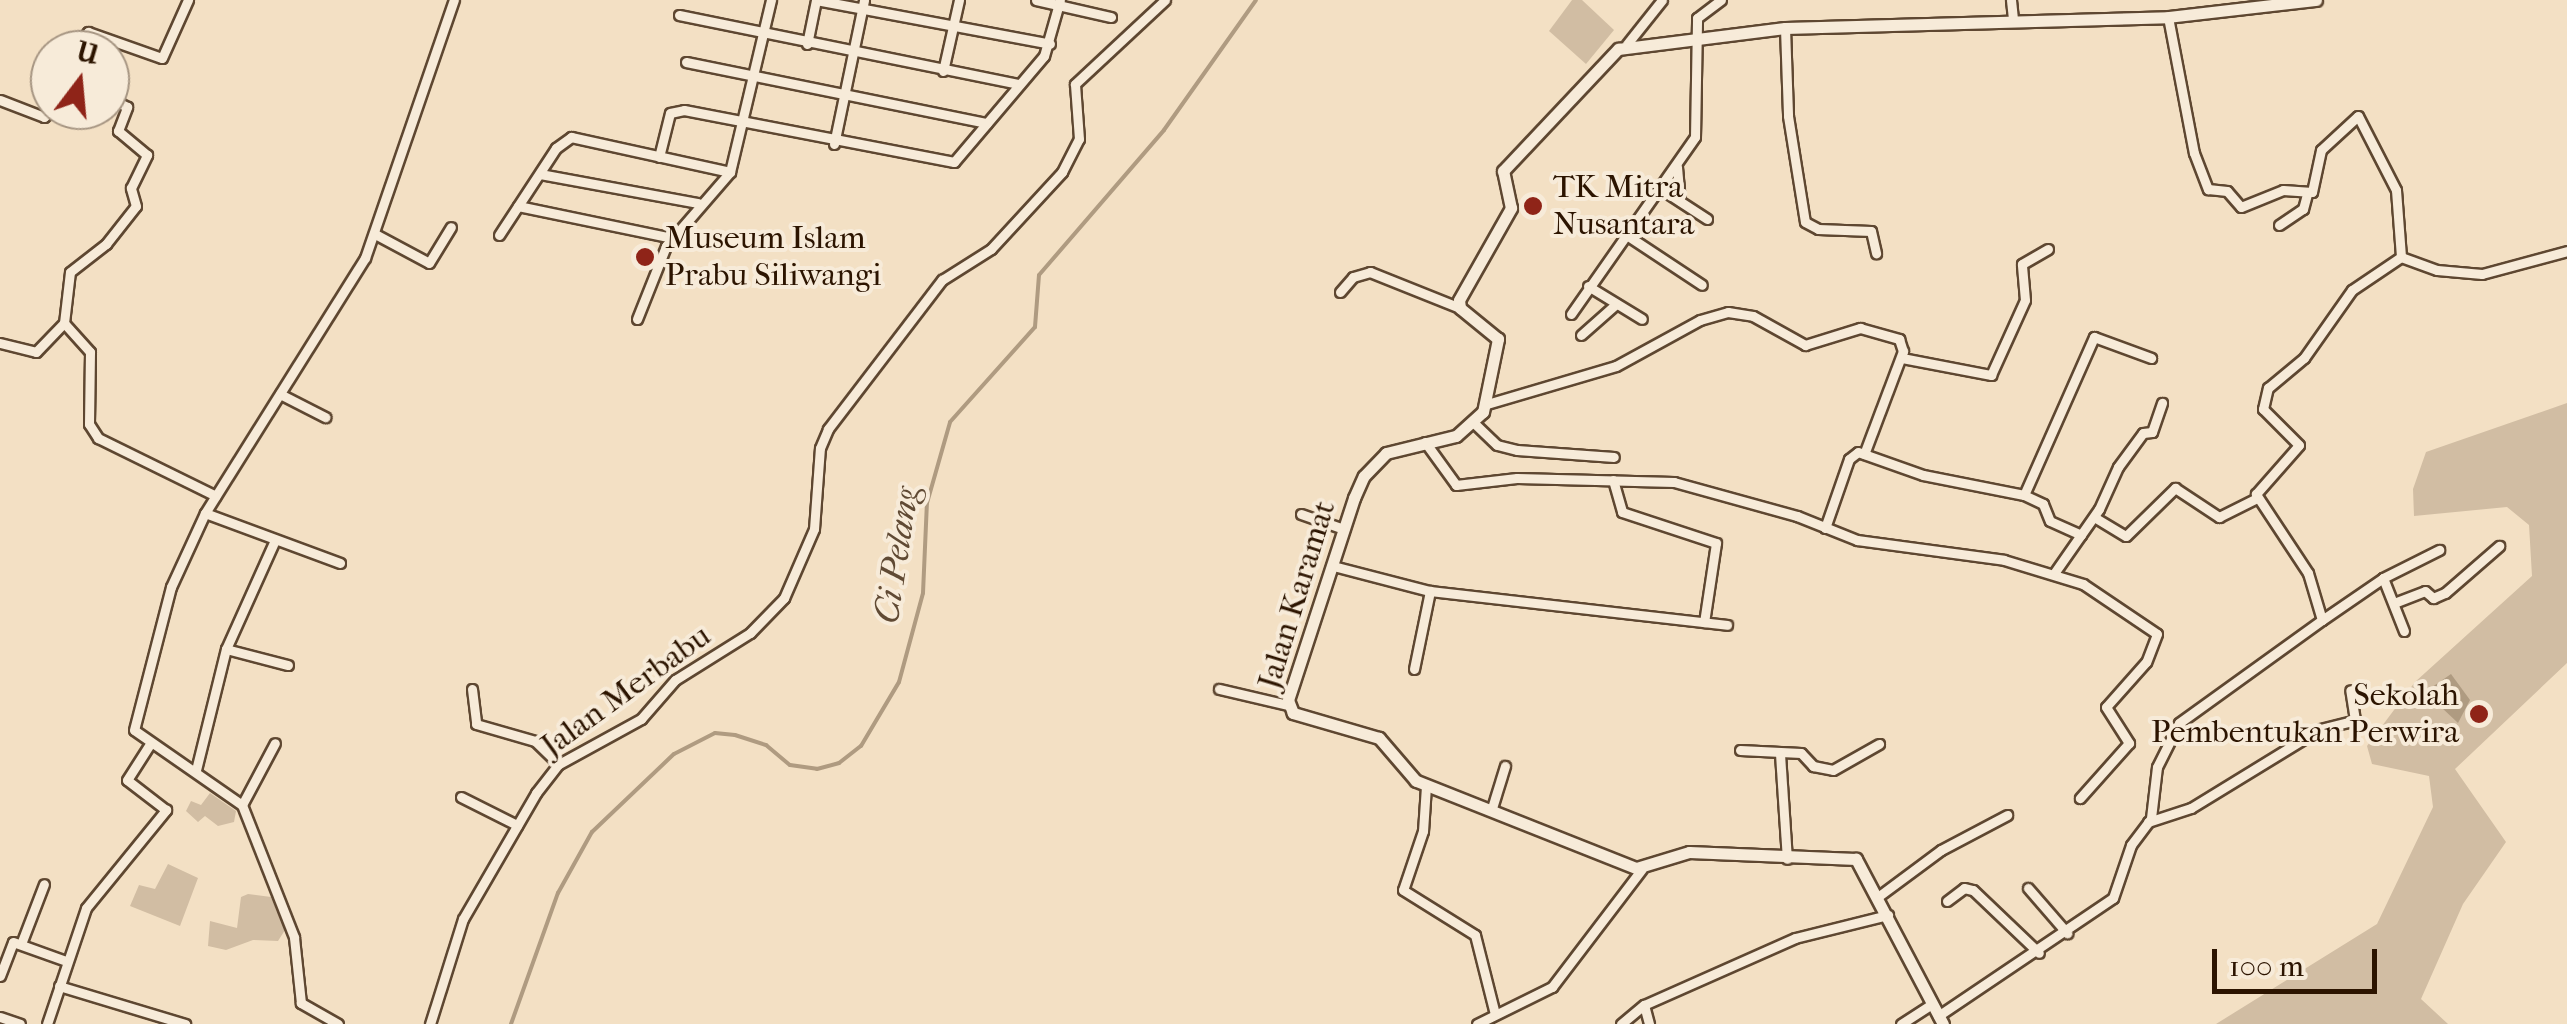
<!DOCTYPE html>
<style>
body{margin:0}
#map{position:relative;width:2567px;height:1024px;overflow:hidden;background:#f3e0c4;font-family:"IM FELL French Canon",serif}
div>[style]{position:absolute}
[style*='--x']{left:calc(var(--x)*1px);top:calc(var(--y)*1px);width:calc(var(--w)*1px);rotate:calc(var(--a)*1deg)}
.green>*{inset:0;background:#d1bda3}
.water>*{inset:0;background:#af9b81}
.stream>*{height:4px;margin:-2px;padding:0 2px;transform-origin:2px;border-radius:2px;background:#af9b81}
.roads{filter:drop-shadow(2px 0 #5e4731) drop-shadow(-2px 0 #5e4731) drop-shadow(0 2px #5e4731) drop-shadow(0 -2px #5e4731)}
.minor>*{height:9px;margin:-4.5px;padding:0 4.5px;transform-origin:4.5px;border-radius:4.5px;background:#f7ebd9}
.tertiary>*{height:11px;margin:-5.5px;padding:0 5.5px;transform-origin:5.5px;border-radius:5.5px;background:#f7ebd9}
.dots>*{width:28px;height:28px;translate:-50% -50%;box-sizing:border-box;border:5px solid #f7ebd9;border-radius:50%}
span{translate:-50% -50%;white-space:nowrap;text-align:center;line-height:1.15;-webkit-text-stroke:8px #f7ebd9;paint-order:stroke}
.poi-label{font-size:32px;color:#2c1400}
.left{translate:0 -50%;text-align:left}
.right{translate:-100% -50%;text-align:right}
.street-label{font-size:32px;color:#2c1400}
.water-label{font-size:35px;color:#604a34;font-style:italic}
.north{position:absolute;left:30px;top:30px;width:100px;height:100px;box-sizing:border-box;background:#f7ebd9;border:2px solid #a69582;border-radius:50%;rotate:16deg;font-size:28px;font-weight:700;line-height:40px;text-align:center;color:#2c1400}
.north::after{content:'';display:block;margin:auto;width:35px;height:45px;background:#8f2418;clip-path:polygon(50% 0,100% 100%,50% 72%,0 100%)}
.scale{position:absolute;left:2212px;top:949px;width:165px;height:45px;box-sizing:border-box;border:5px solid #2c1400;border-top:0;padding-left:12px;font-size:30px;line-height:35px;white-space:nowrap;color:#2c1400;-webkit-text-stroke:8px #f7ebd9;paint-order:stroke}
</style>
<div id="map">
<div class="green">
<i style="clip-path:polygon(1572px 0,1582px 0,1614px 30px,1586px 64px,1549px 31px)"></i>
<i style="clip-path:polygon(2567px 403px,2567px 663px,2455px 769px,2506px 842px,2463px 904px,2421px 999px,2448px 1024px,2216px 1024px,2377px 924px,2433px 807px,2429px 776px,2372px 764px,2367px 746px,2415px 682px,2532px 576px,2529px 525px,2507px 507px,2414px 516px,2413px 489px,2426px 452px)"></i>
<i style="clip-path:polygon(210px 793px,236px 811px,234px 822px,218px 826px,205px 816px,198px 822px,186px 811px,191px 801px,201px 805px)"></i>
<i style="clip-path:polygon(168px 864px,198px 878px,180px 926px,130px 906px,139px 885px,155px 889px)"></i>
<i style="clip-path:polygon(248px 894px,271px 897px,285px 930px,278px 941px,253px 940px,226px 950px,208px 946px,210px 921px,237px 928px,241px 897px)"></i>
</div>
<div class="water">
<i style="clip-path:polygon(2451px 674px,2470px 700px,2458px 723px,2425px 692px)"></i>
</div>
<div class="stream">
<i style="--x:511;--y:1024;--w:139;--a:-70.3"></i>
<i style="--x:558;--y:893;--w:70;--a:-60.9"></i>
<i style="--x:592;--y:832;--w:113;--a:-43.6"></i>
<i style="--x:674;--y:754;--w:46;--a:-27.1"></i>
<i style="--x:715;--y:733;--w:20;--a:6"></i>
<i style="--x:735;--y:735;--w:33;--a:18"></i>
<i style="--x:766;--y:745;--w:31;--a:40"></i>
<i style="--x:790;--y:765;--w:27;--a:8"></i>
<i style="--x:817;--y:769;--w:23;--a:-15"></i>
<i style="--x:839;--y:763;--w:28;--a:-38"></i>
<i style="--x:861;--y:746;--w:74;--a:-59.3"></i>
<i style="--x:899;--y:682;--w:92;--a:-74.9"></i>
<i style="--x:923;--y:593;--w:90;--a:-87.5"></i>
<i style="--x:927;--y:503;--w:84;--a:-74.1"></i>
<i style="--x:950;--y:422;--w:127;--a:-48.2"></i>
<i style="--x:1035;--y:327;--w:52;--a:-85.6"></i>
<i style="--x:1039;--y:275;--w:191;--a:-49.2"></i>
<i style="--x:1164;--y:130;--w:159;--a:-54.7"></i>
</div>
<div class="roads">
<div class="minor">
<i style="--x:816;--y:0;--w:238;--a:10.6"></i>
<i style="--x:1036;--y:0;--w:77;--a:12.8"></i>
<i style="--x:2011;--y:0;--w:18;--a:84"></i>
<i style="--x:679;--y:15;--w:347;--a:11.5"></i>
<i style="--x:2168;--y:17;--w:138;--a:79.2"></i>
<i style="--x:2194;--y:153;--w:39;--a:69"></i>
<i style="--x:2208;--y:189;--w:19;--a:6"></i>
<i style="--x:2227;--y:191;--w:21;--a:49"></i>
<i style="--x:2241;--y:207;--w:45;--a:-22"></i>
<i style="--x:2283;--y:190;--w:29;--a:4"></i>
<i style="--x:2312;--y:192;--w:43;--a:-77.9"></i>
<i style="--x:2321;--y:150;--w:50;--a:-42.6"></i>
<i style="--x:2358;--y:116;--w:83;--a:62.8"></i>
<i style="--x:2396;--y:190;--w:67;--a:85.7"></i>
<i style="--x:1785;--y:28;--w:88;--a:88"></i>
<i style="--x:1788;--y:116;--w:107;--a:80.9"></i>
<i style="--x:1805;--y:222;--w:15;--a:28"></i>
<i style="--x:1818;--y:229;--w:53;--a:2.2"></i>
<i style="--x:1871;--y:231;--w:23;--a:77"></i>
<i style="--x:807;--y:44;--w:45;--a:-78.4"></i>
<i style="--x:1627;--y:44;--w:56;--a:-51.5"></i>
<i style="--x:74;--y:50;--w:23;--a:-52"></i>
<i style="--x:88;--y:32;--w:78;--a:19.4"></i>
<i style="--x:162;--y:58;--w:64;--a:-65.9"></i>
<i style="--x:686;--y:62;--w:307;--a:11.5"></i>
<i style="--x:943;--y:71;--w:73;--a:-77.3"></i>
<i style="--x:0;--y:100;--w:47;--a:21.1"></i>
<i style="--x:44;--y:117;--w:10;--a:-45"></i>
<i style="--x:834;--y:144;--w:147;--a:-78.2"></i>
<i style="--x:659;--y:157;--w:45;--a:-76"></i>
<i style="--x:670;--y:113;--w:14;--a:-12"></i>
<i style="--x:684;--y:110;--w:275;--a:10.9"></i>
<i style="--x:954;--y:162;--w:139;--a:-49.7"></i>
<i style="--x:1044;--y:56;--w:58;--a:-74.1"></i>
<i style="--x:1677;--y:167;--w:34;--a:85"></i>
<i style="--x:540;--y:174;--w:161;--a:10.4"></i>
<i style="--x:1661;--y:189;--w:55;--a:33.1"></i>
<i style="--x:518;--y:206;--w:157;--a:11.7"></i>
<i style="--x:2279;--y:225;--w:29;--a:-34"></i>
<i style="--x:2303;--y:209;--w:16;--a:-75"></i>
<i style="--x:375;--y:234;--w:61;--a:28.2"></i>
<i style="--x:429;--y:263;--w:42;--a:-58.6"></i>
<i style="--x:1625;--y:234;--w:92;--a:33.5"></i>
<i style="--x:499;--y:235;--w:104;--a:-56.8"></i>
<i style="--x:556;--y:148;--w:19;--a:-36"></i>
<i style="--x:571;--y:137;--w:163;--a:12.4"></i>
<i style="--x:1588;--y:286;--w:63;--a:31.4"></i>
<i style="--x:1340;--y:292;--w:20;--a:-49"></i>
<i style="--x:1353;--y:277;--w:18;--a:-16"></i>
<i style="--x:1370;--y:272;--w:97;--a:21.8"></i>
<i style="--x:1571;--y:314;--w:216;--a:-55"></i>
<i style="--x:1695;--y:137;--w:119;--a:-89"></i>
<i style="--x:1697;--y:18;--w:30;--a:-37"></i>
<i style="--x:637;--y:319;--w:79;--a:-68.3"></i>
<i style="--x:666;--y:246;--w:98;--a:-49.1"></i>
<i style="--x:730;--y:172;--w:177;--a:-76.6"></i>
<i style="--x:64;--y:323;--w:39;--a:48"></i>
<i style="--x:90;--y:352;--w:72;--a:90.8"></i>
<i style="--x:89;--y:424;--w:17;--a:57"></i>
<i style="--x:98;--y:438;--w:131;--a:26.2"></i>
<i style="--x:1581;--y:335;--w:47;--a:-41.5"></i>
<i style="--x:0;--y:343;--w:37;--a:14"></i>
<i style="--x:36;--y:352;--w:40;--a:-46"></i>
<i style="--x:64;--y:323;--w:51;--a:-83.3"></i>
<i style="--x:70;--y:272;--w:46;--a:-37.9"></i>
<i style="--x:106;--y:244;--w:48;--a:-51.7"></i>
<i style="--x:136;--y:206;--w:19;--a:-106"></i>
<i style="--x:131;--y:188;--w:37;--a:-64"></i>
<i style="--x:147;--y:155;--w:38;--a:-140"></i>
<i style="--x:118;--y:131;--w:26;--a:-69"></i>
<i style="--x:127;--y:107;--w:19;--a:-152"></i>
<i style="--x:1902;--y:358;--w:91;--a:10.8"></i>
<i style="--x:1991;--y:375;--w:82;--a:-65.6"></i>
<i style="--x:2025;--y:300;--w:36;--a:-95"></i>
<i style="--x:2022;--y:264;--w:30;--a:-30"></i>
<i style="--x:280;--y:394;--w:51;--a:27.1"></i>
<i style="--x:1487;--y:404;--w:134;--a:-16.4"></i>
<i style="--x:1616;--y:366;--w:96;--a:-28.7"></i>
<i style="--x:1700;--y:320;--w:29;--a:-16"></i>
<i style="--x:1728;--y:312;--w:25;--a:9"></i>
<i style="--x:1753;--y:316;--w:60;--a:29.1"></i>
<i style="--x:1805;--y:345;--w:58;--a:-17.2"></i>
<i style="--x:1860;--y:328;--w:41;--a:15.8"></i>
<i style="--x:1899;--y:339;--w:13;--a:72"></i>
<i style="--x:1903;--y:351;--w:110;--a:110.7"></i>
<i style="--x:1475;--y:424;--w:30;--a:44"></i>
<i style="--x:1497;--y:445;--w:21;--a:14"></i>
<i style="--x:1517;--y:450;--w:97;--a:4.1"></i>
<i style="--x:1425;--y:442;--w:53;--a:54.2"></i>
<i style="--x:1456;--y:485;--w:61;--a:-6.5"></i>
<i style="--x:1517;--y:478;--w:157;--a:1.5"></i>
<i style="--x:1674;--y:482;--w:128;--a:15.5"></i>
<i style="--x:1797;--y:516;--w:65;--a:21.8"></i>
<i style="--x:1857;--y:540;--w:148;--a:7.7"></i>
<i style="--x:2004;--y:560;--w:83;--a:16.9"></i>
<i style="--x:2083;--y:584;--w:89;--a:34"></i>
<i style="--x:2157;--y:634;--w:30;--a:111"></i>
<i style="--x:2146;--y:662;--w:60;--a:131.6"></i>
<i style="--x:2106;--y:707;--w:43;--a:57.4"></i>
<i style="--x:2129;--y:743;--w:74;--a:131.7"></i>
<i style="--x:1613;--y:480;--w:33;--a:74"></i>
<i style="--x:1622;--y:512;--w:99;--a:18.3"></i>
<i style="--x:1716;--y:543;--w:80;--a:98.6"></i>
<i style="--x:2024;--y:495;--w:173;--a:-66.1"></i>
<i style="--x:2094;--y:337;--w:61;--a:20.2"></i>
<i style="--x:205;--y:513;--w:144;--a:20.3"></i>
<i style="--x:1301;--y:514;--w:46;--a:19.2"></i>
<i style="--x:2094;--y:517;--w:37;--a:31"></i>
<i style="--x:2126;--y:536;--w:69;--a:-44.4"></i>
<i style="--x:2175;--y:488;--w:53;--a:33.4"></i>
<i style="--x:2219;--y:517;--w:42;--a:-26.6"></i>
<i style="--x:1825;--y:528;--w:73;--a:-70.8"></i>
<i style="--x:1849;--y:459;--w:11;--a:-38"></i>
<i style="--x:1858;--y:452;--w:69;--a:19.5"></i>
<i style="--x:1923;--y:475;--w:103;--a:11.2"></i>
<i style="--x:2024;--y:495;--w:21;--a:25"></i>
<i style="--x:2043;--y:504;--w:18;--a:68"></i>
<i style="--x:2050;--y:521;--w:34;--a:24"></i>
<i style="--x:1337;--y:567;--w:96;--a:14.5"></i>
<i style="--x:1430;--y:591;--w:299;--a:6.5"></i>
<i style="--x:2055;--y:572;--w:77;--a:-55.1"></i>
<i style="--x:2099;--y:509;--w:46;--a:-65.7"></i>
<i style="--x:2118;--y:467;--w:42;--a:-53.7"></i>
<i style="--x:2143;--y:433;--w:9;--a:-6"></i>
<i style="--x:2152;--y:432;--w:31;--a:-71"></i>
<i style="--x:2383;--y:578;--w:63;--a:-26.6"></i>
<i style="--x:2394;--y:603;--w:33;--a:-21"></i>
<i style="--x:2425;--y:591;--w:11;--a:41"></i>
<i style="--x:2433;--y:598;--w:13;--a:-23"></i>
<i style="--x:2445;--y:593;--w:72;--a:-41"></i>
<i style="--x:2322;--y:620;--w:74;--a:-34.5"></i>
<i style="--x:2383;--y:578;--w:57;--a:68.4"></i>
<i style="--x:226;--y:649;--w:120;--a:-65.8"></i>
<i style="--x:1414;--y:669;--w:80;--a:-78.4"></i>
<i style="--x:472;--y:689;--w:35;--a:83"></i>
<i style="--x:476;--y:724;--w:61;--a:16.1"></i>
<i style="--x:535;--y:741;--w:33;--a:44"></i>
<i style="--x:1219;--y:689;--w:71;--a:13.1"></i>
<i style="--x:1740;--y:750;--w:61;--a:2.8"></i>
<i style="--x:1801;--y:753;--w:18;--a:47"></i>
<i style="--x:1813;--y:766;--w:20;--a:11"></i>
<i style="--x:1833;--y:770;--w:53;--a:-29.5"></i>
<i style="--x:1780;--y:754;--w:105;--a:86.2"></i>
<i style="--x:196;--y:770;--w:125;--a:-76.1"></i>
<i style="--x:226;--y:649;--w:64;--a:14.5"></i>
<i style="--x:1426;--y:786;--w:45;--a:93.8"></i>
<i style="--x:1423;--y:831;--w:62;--a:108.7"></i>
<i style="--x:1403;--y:890;--w:85;--a:32"></i>
<i style="--x:1475;--y:935;--w:81;--a:75.8"></i>
<i style="--x:461;--y:797;--w:63;--a:26.6"></i>
<i style="--x:242;--y:805;--w:70;--a:-62"></i>
<i style="--x:1492;--y:808;--w:44;--a:-72.8"></i>
<i style="--x:2148;--y:822;--w:45;--a:-18"></i>
<i style="--x:2191;--y:808;--w:151;--a:-31.5"></i>
<i style="--x:2320;--y:729;--w:36;--a:-14"></i>
<i style="--x:2355;--y:720;--w:30;--a:-99"></i>
<i style="--x:2028;--y:888;--w:60;--a:49.1"></i>
<i style="--x:1879;--y:896;--w:77;--a:-36.6"></i>
<i style="--x:1941;--y:850;--w:75;--a:-27.9"></i>
<i style="--x:1947;--y:901;--w:21;--a:-37"></i>
<i style="--x:1964;--y:888;--w:9;--a:13"></i>
<i style="--x:1973;--y:890;--w:91;--a:43.7"></i>
<i style="--x:21;--y:944;--w:64;--a:-69"></i>
<i style="--x:0;--y:976;--w:36;--a:-69"></i>
<i style="--x:13;--y:942;--w:56;--a:19.7"></i>
<i style="--x:59;--y:986;--w:132;--a:16.8"></i>
<i style="--x:1644;--y:1005;--w:20;--a:75"></i>
<i style="--x:1938;--y:1016;--w:211;--a:-34"></i>
<i style="--x:2113;--y:898;--w:56;--a:-71.2"></i>
<i style="--x:2131;--y:845;--w:34;--a:-53"></i>
<i style="--x:2151;--y:818;--w:51;--a:-83.3"></i>
<i style="--x:2157;--y:767;--w:49;--a:-63.4"></i>
<i style="--x:2179;--y:723;--w:176;--a:-35.8"></i>
<i style="--x:2322;--y:620;--w:49;--a:-106.6"></i>
<i style="--x:2308;--y:573;--w:95;--a:-123.4"></i>
<i style="--x:2256;--y:494;--w:65;--a:-48.7"></i>
<i style="--x:2299;--y:445;--w:51;--a:-135"></i>
<i style="--x:2263;--y:409;--w:22;--a:-77"></i>
<i style="--x:2268;--y:388;--w:47;--a:-39.8"></i>
<i style="--x:2304;--y:358;--w:83;--a:-54.8"></i>
<i style="--x:2352;--y:290;--w:59;--a:-34"></i>
<i style="--x:2401;--y:257;--w:38;--a:20"></i>
<i style="--x:2437;--y:270;--w:45;--a:5.1"></i>
<i style="--x:2482;--y:274;--w:88;--a:-15.1"></i>
<i style="--x:0;--y:1017;--w:21;--a:19"></i>
<i style="--x:47;--y:1024;--w:122;--a:-71.4"></i>
<i style="--x:86;--y:908;--w:127;--a:-50.8"></i>
<i style="--x:166;--y:810;--w:49;--a:-142.4"></i>
<i style="--x:127;--y:780;--w:43;--a:-57.4"></i>
<i style="--x:338;--y:1024;--w:43;--a:-150.4"></i>
<i style="--x:301;--y:1003;--w:66;--a:-96.1"></i>
<i style="--x:294;--y:937;--w:142;--a:-111.5"></i>
<i style="--x:242;--y:805;--w:131;--a:-145.2"></i>
<i style="--x:134;--y:730;--w:148;--a:-75.5"></i>
<i style="--x:171;--y:587;--w:81;--a:-65.3"></i>
<i style="--x:205;--y:513;--w:301;--a:-57.9"></i>
<i style="--x:365;--y:258;--w:273;--a:-71"></i>
<i style="--x:430;--y:1024;--w:110;--a:-72.6"></i>
<i style="--x:463;--y:919;--w:146;--a:-59.9"></i>
<i style="--x:536;--y:793;--w:37;--a:-52"></i>
<i style="--x:559;--y:764;--w:94;--a:-28.8"></i>
<i style="--x:641;--y:719;--w:52;--a:-48.9"></i>
<i style="--x:675;--y:680;--w:89;--a:-32.1"></i>
<i style="--x:750;--y:633;--w:49;--a:-45.8"></i>
<i style="--x:784;--y:598;--w:75;--a:-66.5"></i>
<i style="--x:814;--y:529;--w:81;--a:-85.8"></i>
<i style="--x:820;--y:448;--w:21;--a:-67"></i>
<i style="--x:828;--y:429;--w:188;--a:-52.6"></i>
<i style="--x:942;--y:280;--w:58;--a:-32.3"></i>
<i style="--x:991;--y:249;--w:105;--a:-47.3"></i>
<i style="--x:1062;--y:172;--w:37;--a:-63"></i>
<i style="--x:1079;--y:139;--w:55;--a:-94.2"></i>
<i style="--x:1075;--y:84;--w:123;--a:-43"></i>
<i style="--x:1477;--y:1024;--w:84;--a:-26.3"></i>
<i style="--x:1552;--y:987;--w:148;--a:-52.7"></i>
<i style="--x:1621;--y:1024;--w:30;--a:-40"></i>
<i style="--x:1644;--y:1005;--w:165;--a:-23.9"></i>
<i style="--x:1795;--y:938;--w:96;--a:-13.9"></i>
<i style="--x:1901;--y:1024;--w:35;--a:-33"></i>
</div>
<div class="tertiary">
<i style="--x:1943;--y:1024;--w:187;--a:-117.8"></i>
<i style="--x:1856;--y:859;--w:167;--a:-177.6"></i>
<i style="--x:1689;--y:852;--w:55;--a:163.2"></i>
<i style="--x:1636;--y:868;--w:237;--a:-158.4"></i>
<i style="--x:1416;--y:781;--w:57;--a:-130.7"></i>
<i style="--x:1379;--y:738;--w:90;--a:-163.8"></i>
<i style="--x:1293;--y:713;--w:14;--a:-111"></i>
<i style="--x:1288;--y:700;--w:213;--a:-71.9"></i>
<i style="--x:1354;--y:498;--w:24;--a:-66"></i>
<i style="--x:1364;--y:476;--w:32;--a:-46"></i>
<i style="--x:1386;--y:453;--w:72;--a:-13.7"></i>
<i style="--x:1456;--y:436;--w:36;--a:-42"></i>
<i style="--x:1483;--y:412;--w:75;--a:-78.4"></i>
<i style="--x:1498;--y:339;--w:49;--a:-140.8"></i>
<i style="--x:1460;--y:308;--w:8;--a:-97"></i>
<i style="--x:1459;--y:300;--w:106;--a:-60.5"></i>
<i style="--x:1511;--y:208;--w:38;--a:-102"></i>
<i style="--x:1503;--y:171;--w:168;--a:-46.7"></i>
<i style="--x:1618;--y:49;--w:168;--a:-7.2"></i>
<i style="--x:1785;--y:28;--w:383;--a:-1.6"></i>
<i style="--x:2168;--y:17;--w:149;--a:-6.6"></i>
</div>
</div>
<div class="dots">
<i style="left:1533px;top:206px;background:#8f2418"></i>
<i style="left:645px;top:257px;background:#8f2418"></i>
<i style="left:2479px;top:714px;background:#8f2418"></i>
</div>
<div class="poi-label">
<span class="left" style="left:1553px;top:206px">TK Mitra<br>Nusantara</span>
<span class="left" style="left:665px;top:257px">Museum Islam<br>Prabu Siliwangi</span>
<span class="right" style="left:2459px;top:714px">Sekolah<br>Pembentukan Perwira</span>
</div>
<div class="street-label">
<span style="left:1297px;top:595px;rotate:-73deg">Jalan Karamat</span>
<span style="left:626px;top:691px;rotate:-36deg">Jalan Merbabu</span>
</div>
<div class="water-label">
<span style="left:897px;top:555px;rotate:-81deg">Ci Pelang</span>
</div>
<div class="north">U</div>
<div class="scale">100 m</div>
</div>
